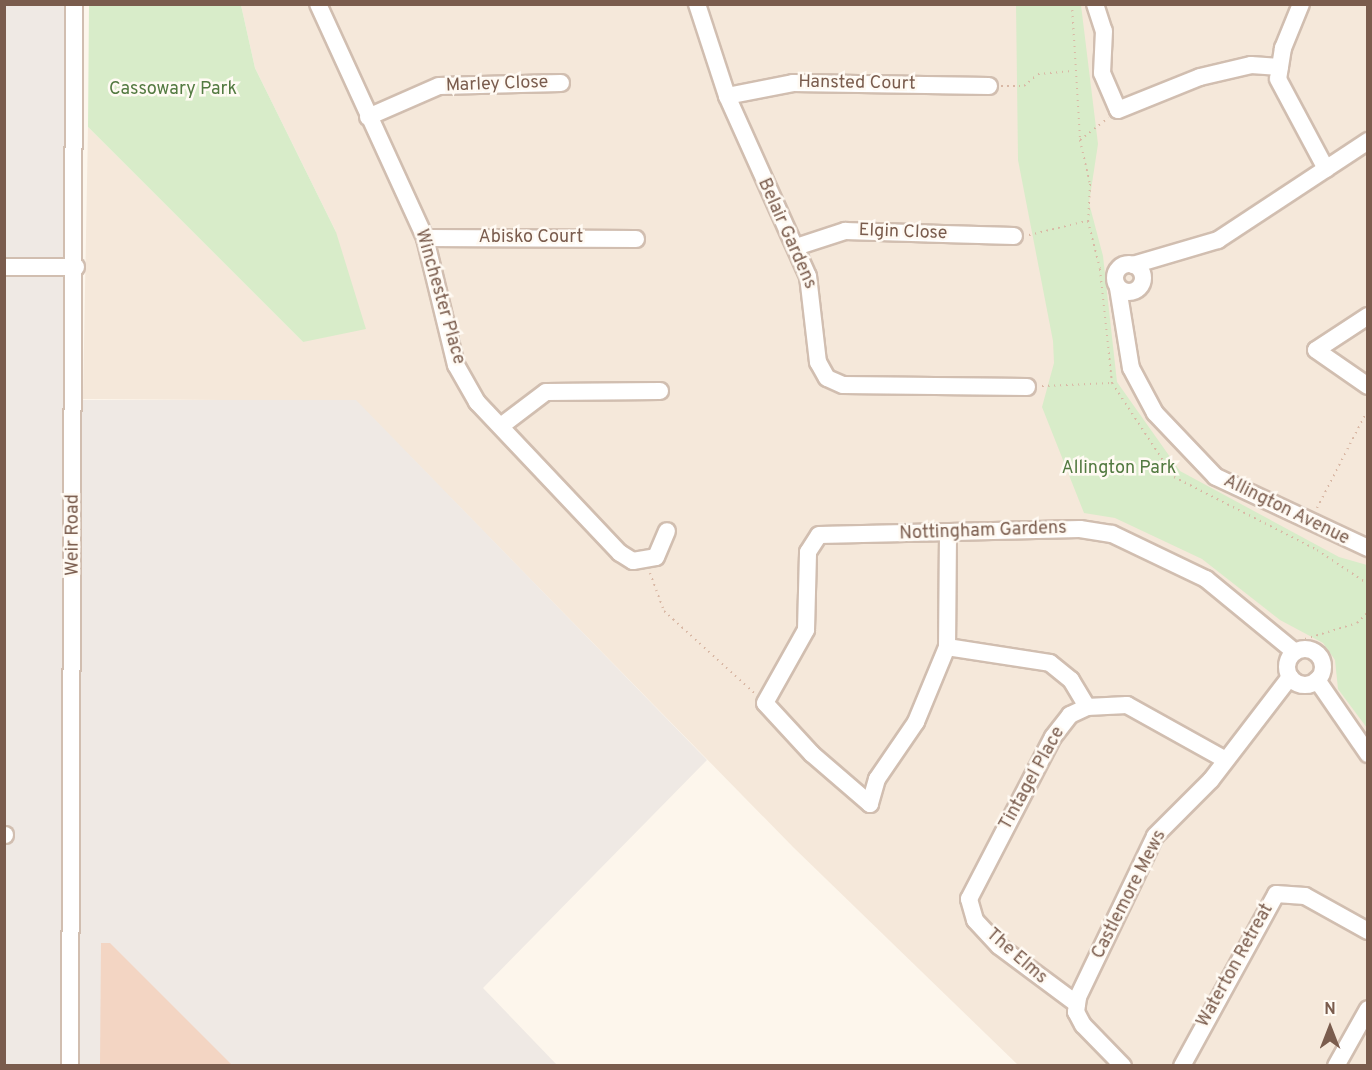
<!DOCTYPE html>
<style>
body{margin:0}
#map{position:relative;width:1372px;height:1070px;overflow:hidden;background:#fdf6ec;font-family:Overpass,sans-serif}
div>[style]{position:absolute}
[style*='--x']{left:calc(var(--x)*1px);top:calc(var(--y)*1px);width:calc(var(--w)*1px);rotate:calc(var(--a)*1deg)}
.residential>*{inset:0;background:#f5e8da}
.industrial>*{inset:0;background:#efe9e4}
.green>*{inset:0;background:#d8ecc9}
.building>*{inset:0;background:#f3d5c3}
.path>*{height:2px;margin-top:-1px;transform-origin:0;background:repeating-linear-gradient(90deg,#d9b8a5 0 1.5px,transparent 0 6px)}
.roads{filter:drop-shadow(2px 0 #d1beb0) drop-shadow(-2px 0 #d1beb0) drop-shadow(0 2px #d1beb0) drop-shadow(0 -2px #d1beb0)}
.minor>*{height:16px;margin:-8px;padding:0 8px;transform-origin:8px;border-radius:8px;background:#fff}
.minor>.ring{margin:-8px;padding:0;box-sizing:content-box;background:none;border:16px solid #fff;border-radius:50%}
span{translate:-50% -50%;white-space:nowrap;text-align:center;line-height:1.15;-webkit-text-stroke:5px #fffaf3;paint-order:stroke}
.street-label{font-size:18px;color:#7a5c4d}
.park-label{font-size:18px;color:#537a41}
.frame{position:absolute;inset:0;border:6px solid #7a5c4d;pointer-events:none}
.north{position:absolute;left:1300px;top:998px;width:60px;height:60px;-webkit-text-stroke:4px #fffaf3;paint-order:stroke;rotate:0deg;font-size:16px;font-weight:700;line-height:24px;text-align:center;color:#7a5c4d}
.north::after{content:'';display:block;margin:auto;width:21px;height:27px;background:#7a5c4d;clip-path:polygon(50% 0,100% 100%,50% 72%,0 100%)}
</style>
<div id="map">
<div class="residential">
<i style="clip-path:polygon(241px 5px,1367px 5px,1367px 1065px,1018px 1065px,793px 847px,356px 401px,83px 399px,88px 127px,303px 342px,336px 232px,255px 68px)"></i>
</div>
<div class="industrial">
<i style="clip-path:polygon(5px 5px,64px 5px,65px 400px,356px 400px,707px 760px,483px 988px,557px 1065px,5px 1066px)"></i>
</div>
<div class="green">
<i style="clip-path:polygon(89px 5px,241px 5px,255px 68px,336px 232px,366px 329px,303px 342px,88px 127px)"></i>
<i style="clip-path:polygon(1016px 5px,1081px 5px,1098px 144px,1089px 203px,1103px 256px,1117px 382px,1180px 471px,1339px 557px,1367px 565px,1367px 728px,1338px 689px,1335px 660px,1323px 643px,1280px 620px,1202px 559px,1115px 518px,1084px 513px,1042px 407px,1054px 363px,1053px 341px,1018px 160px)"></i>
</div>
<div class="building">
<i style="clip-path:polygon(101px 943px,110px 943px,232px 1065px,100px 1065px)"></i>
</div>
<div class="path">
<i style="--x:1072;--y:4;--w:136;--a:86.6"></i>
<i style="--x:1080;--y:140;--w:45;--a:77.2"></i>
<i style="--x:1090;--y:184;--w:37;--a:93"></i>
<i style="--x:1088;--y:221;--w:49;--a:76"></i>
<i style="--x:1100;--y:269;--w:115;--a:84"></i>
<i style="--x:1112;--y:383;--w:113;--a:56.6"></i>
<i style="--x:1174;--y:477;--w:161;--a:27"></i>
<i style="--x:1317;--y:550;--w:61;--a:33.7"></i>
<i style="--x:1001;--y:86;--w:23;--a:0"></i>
<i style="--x:1024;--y:86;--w:18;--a:-41"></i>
<i style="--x:1038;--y:74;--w:34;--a:-5"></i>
<i style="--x:1080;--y:140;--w:36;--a:-38"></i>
<i style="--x:1029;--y:235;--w:60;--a:-13.6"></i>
<i style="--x:1042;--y:386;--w:69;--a:-2.5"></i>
<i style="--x:1317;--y:508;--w:111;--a:-62.7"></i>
<i style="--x:650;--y:573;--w:40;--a:69.8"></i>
<i style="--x:664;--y:611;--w:122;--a:42.3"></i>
<i style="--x:1305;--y:639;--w:54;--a:-17.1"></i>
<i style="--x:1357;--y:623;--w:16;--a:-45"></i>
</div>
<div class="roads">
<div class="minor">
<i style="--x:318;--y:4;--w:257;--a:65.4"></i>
<i style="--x:425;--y:238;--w:131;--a:76.3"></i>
<i style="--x:456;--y:365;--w:43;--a:60.4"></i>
<i style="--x:477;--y:402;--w:208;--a:46.6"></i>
<i style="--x:620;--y:553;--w:15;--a:32"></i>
<i style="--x:633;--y:561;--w:23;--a:-10"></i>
<i style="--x:656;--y:557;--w:28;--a:-67"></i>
<i style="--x:697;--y:4;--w:97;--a:71.9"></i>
<i style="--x:727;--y:96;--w:197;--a:65.8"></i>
<i style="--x:808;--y:276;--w:87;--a:83.4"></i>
<i style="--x:818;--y:362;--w:18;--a:61"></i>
<i style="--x:827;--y:378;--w:17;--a:24"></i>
<i style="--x:843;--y:385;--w:184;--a:0.6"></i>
<i style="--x:1095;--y:4;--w:28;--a:72"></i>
<i style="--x:1104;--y:31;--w:42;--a:92.7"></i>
<i style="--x:1102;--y:73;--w:40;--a:66.6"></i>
<i style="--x:1118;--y:110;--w:88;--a:-21.9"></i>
<i style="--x:1200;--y:77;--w:52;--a:-13.2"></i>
<i style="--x:1251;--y:65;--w:29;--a:4"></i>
<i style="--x:1301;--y:4;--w:48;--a:112.2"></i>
<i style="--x:1283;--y:48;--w:31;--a:99"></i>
<i style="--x:1278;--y:79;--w:102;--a:61.9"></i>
<i style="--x:727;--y:96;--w:67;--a:-11.1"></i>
<i style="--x:793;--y:83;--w:196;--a:0.9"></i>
<i style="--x:368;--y:117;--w:77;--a:-23.6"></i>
<i style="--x:439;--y:86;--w:122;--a:-1.4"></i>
<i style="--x:425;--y:238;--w:211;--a:0.3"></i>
<i style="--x:796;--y:247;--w:52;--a:-18.1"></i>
<i style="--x:845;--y:231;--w:169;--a:1.7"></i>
<i class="ring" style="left:1115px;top:264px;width:12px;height:12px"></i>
<i style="--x:1133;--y:265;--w:89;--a:-16.4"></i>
<i style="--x:1218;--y:240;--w:180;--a:-33.4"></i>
<i style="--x:4;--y:267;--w:72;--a:0"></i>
<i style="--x:1118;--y:288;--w:81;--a:80.8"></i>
<i style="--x:1131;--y:368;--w:51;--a:61.9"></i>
<i style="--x:1155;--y:413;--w:88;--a:46.4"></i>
<i style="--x:1216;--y:477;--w:168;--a:25"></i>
<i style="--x:1368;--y:316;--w:62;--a:146.8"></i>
<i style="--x:1316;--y:350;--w:63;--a:34.7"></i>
<i style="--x:501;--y:426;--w:56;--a:-37.1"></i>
<i style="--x:546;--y:392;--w:114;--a:-0.5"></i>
<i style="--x:948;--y:535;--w:112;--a:90.5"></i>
<i style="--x:947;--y:647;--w:81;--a:112.5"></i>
<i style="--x:916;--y:722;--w:69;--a:124.4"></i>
<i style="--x:877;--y:779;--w:26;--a:106"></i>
<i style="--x:870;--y:804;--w:77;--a:-139.2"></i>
<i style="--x:812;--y:754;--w:69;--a:-132.7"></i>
<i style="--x:765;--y:703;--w:84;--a:-60.7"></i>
<i style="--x:806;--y:630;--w:78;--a:-88.5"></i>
<i style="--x:808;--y:552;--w:20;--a:-57"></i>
<i style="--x:819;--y:535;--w:261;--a:-1.3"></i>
<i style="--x:1080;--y:529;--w:32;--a:9"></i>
<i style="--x:1112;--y:534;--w:104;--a:25.6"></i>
<i style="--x:1206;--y:579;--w:115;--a:39.4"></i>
<i style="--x:947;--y:647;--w:104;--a:8.8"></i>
<i style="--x:1050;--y:663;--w:27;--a:39"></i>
<i style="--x:1071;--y:680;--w:31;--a:59"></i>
<i class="ring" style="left:1287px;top:649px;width:20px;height:20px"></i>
<i style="--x:1317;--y:680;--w:90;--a:55.4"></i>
<i style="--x:4;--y:835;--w:1;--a:0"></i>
<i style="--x:1077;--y:1004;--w:97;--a:-143.4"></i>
<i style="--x:999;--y:946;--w:35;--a:-133"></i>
<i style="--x:975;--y:920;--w:22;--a:-106"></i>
<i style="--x:969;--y:899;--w:182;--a:-62.6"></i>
<i style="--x:1053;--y:737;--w:28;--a:-52"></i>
<i style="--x:1070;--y:715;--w:19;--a:-25"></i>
<i style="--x:1087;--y:707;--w:40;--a:-2.9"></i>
<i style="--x:1127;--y:705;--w:111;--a:29.1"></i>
<i style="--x:70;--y:1066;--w:1062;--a:-89.78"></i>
<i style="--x:1123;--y:1066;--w:57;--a:-134.3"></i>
<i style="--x:1083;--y:1025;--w:15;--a:-118"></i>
<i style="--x:1076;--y:1012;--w:15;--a:-82"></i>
<i style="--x:1078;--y:997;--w:178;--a:-64.4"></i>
<i style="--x:1155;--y:836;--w:79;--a:-45"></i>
<i style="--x:1211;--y:780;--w:130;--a:-52.5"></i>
<i style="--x:1182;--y:1066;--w:196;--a:-61.3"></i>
<i style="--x:1276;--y:894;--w:29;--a:4"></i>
<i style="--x:1305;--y:896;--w:72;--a:29.1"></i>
<i style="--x:1336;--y:1066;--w:65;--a:-60.7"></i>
</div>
</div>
<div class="street-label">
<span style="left:857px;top:84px;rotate:1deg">Hansted Court</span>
<span style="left:497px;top:85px;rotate:-2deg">Marley Close</span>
<span style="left:903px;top:233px;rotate:2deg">Elgin Close</span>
<span style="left:786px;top:234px;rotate:66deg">Belair Gardens</span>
<span style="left:531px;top:238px">Abisko Court</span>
<span style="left:439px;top:297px;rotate:74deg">Winchester Place</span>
<span style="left:1286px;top:511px;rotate:26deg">Allington Avenue</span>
<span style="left:983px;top:532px;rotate:-2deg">Nottingham Gardens</span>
<span style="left:74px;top:535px;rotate:-90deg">Weir Road</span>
<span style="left:1033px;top:779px;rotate:-61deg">Tintagel Place</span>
<span style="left:1130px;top:895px;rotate:-63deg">Castlemore Mews</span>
<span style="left:1016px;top:957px;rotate:41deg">The Elms</span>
<span style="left:1236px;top:966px;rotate:-61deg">Waterton Retreat</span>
</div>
<div class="park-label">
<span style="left:173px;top:90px">Cassowary Park</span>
<span style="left:1119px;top:469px">Allington Park</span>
</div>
<div class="frame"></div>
<div class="north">N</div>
</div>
